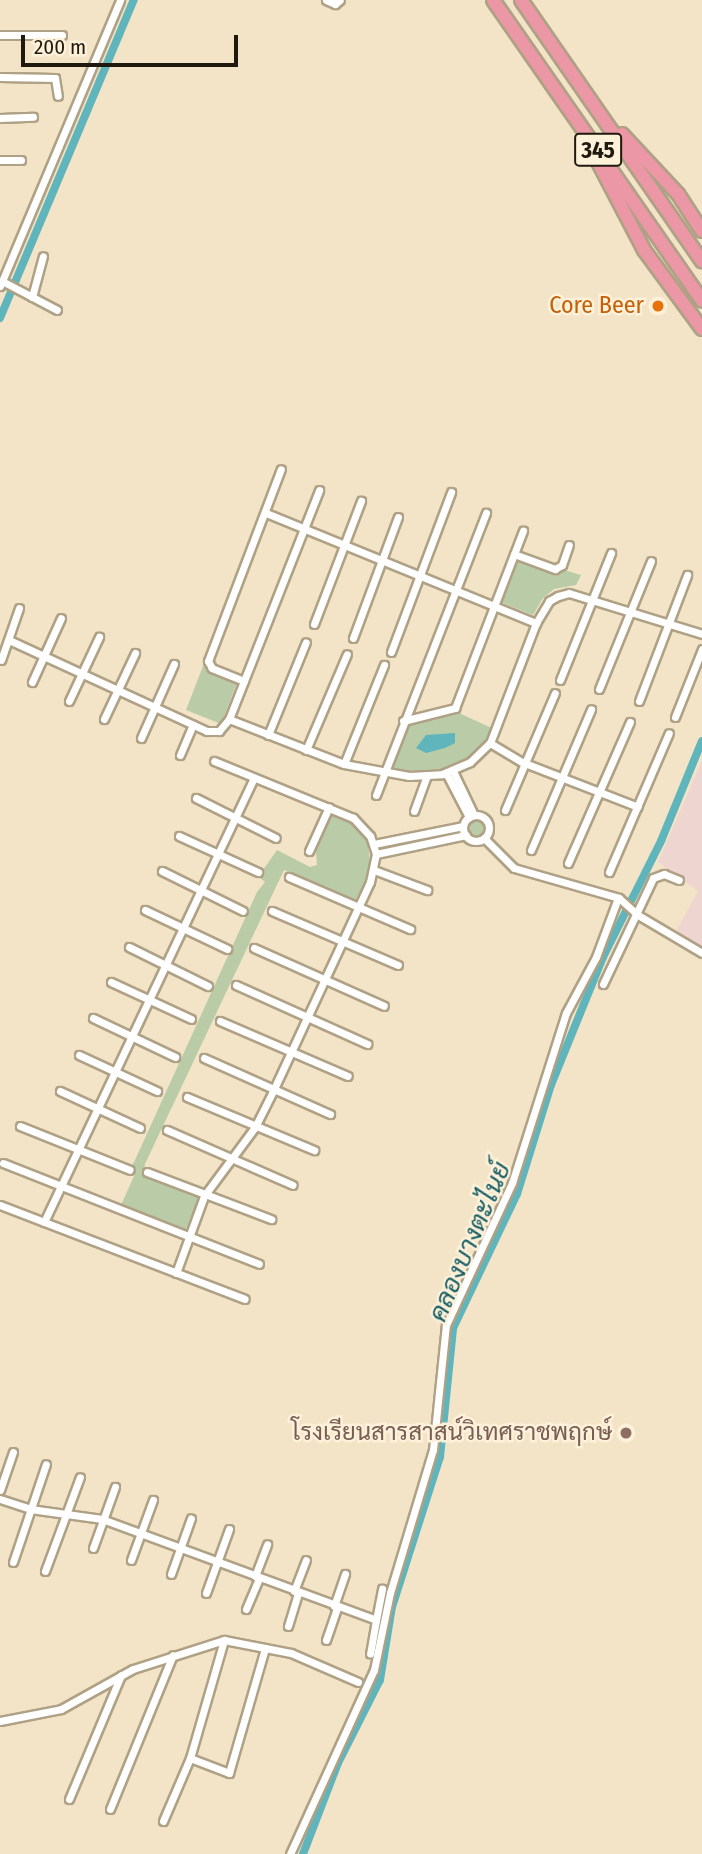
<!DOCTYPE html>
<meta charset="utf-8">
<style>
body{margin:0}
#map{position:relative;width:702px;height:1854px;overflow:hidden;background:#f3e4c7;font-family:"Fira Sans Condensed",Sarabun,sans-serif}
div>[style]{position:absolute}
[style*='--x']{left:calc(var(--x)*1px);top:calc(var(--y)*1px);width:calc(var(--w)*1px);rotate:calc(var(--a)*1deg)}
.industrial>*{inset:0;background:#efd5cf}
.green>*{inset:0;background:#bacba7}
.round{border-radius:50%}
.water>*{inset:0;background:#5fb5bb}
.canal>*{height:8px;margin:-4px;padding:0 4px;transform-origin:4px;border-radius:4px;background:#5fb5bb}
.roads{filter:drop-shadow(2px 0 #afa185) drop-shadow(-2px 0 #afa185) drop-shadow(0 2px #afa185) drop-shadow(0 -2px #afa185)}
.street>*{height:7px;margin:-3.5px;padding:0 3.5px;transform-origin:3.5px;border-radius:3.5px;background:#fff}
.street>.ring{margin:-3.5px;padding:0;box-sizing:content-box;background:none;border:7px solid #fff;border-radius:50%}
.primary>*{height:12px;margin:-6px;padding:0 6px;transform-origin:6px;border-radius:6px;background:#ec97a5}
.dots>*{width:19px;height:19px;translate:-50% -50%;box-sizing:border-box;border:4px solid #fef1da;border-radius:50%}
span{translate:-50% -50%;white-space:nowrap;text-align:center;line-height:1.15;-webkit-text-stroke:5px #fef1da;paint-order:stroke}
.shield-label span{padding:2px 5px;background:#fef1da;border:2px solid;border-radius:5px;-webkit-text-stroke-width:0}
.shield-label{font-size:23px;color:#1f190f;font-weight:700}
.food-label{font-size:24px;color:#c56008}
.right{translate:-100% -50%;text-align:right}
.education-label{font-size:24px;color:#785e54}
.water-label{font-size:26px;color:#175e64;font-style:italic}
.scale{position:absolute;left:21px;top:35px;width:217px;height:32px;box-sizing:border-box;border:4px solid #1f190f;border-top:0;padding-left:9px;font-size:21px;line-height:24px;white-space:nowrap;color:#1f190f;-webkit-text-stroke:5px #fef1da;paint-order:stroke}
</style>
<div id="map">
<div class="industrial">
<i style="clip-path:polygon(702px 760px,702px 947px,676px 931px,698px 891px,658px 862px)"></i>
</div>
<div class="green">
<i style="clip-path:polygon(516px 556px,581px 575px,576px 585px,554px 589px,543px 598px,533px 615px,498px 601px)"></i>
<i style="clip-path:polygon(203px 666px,238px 680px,221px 724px,186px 710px)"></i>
<i style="clip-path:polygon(461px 706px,459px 713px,494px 729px,490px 741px,470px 761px,443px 772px,391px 772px,410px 718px)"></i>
<i style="clip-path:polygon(329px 814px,350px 822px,367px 838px,371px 869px,364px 885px,354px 902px,284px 870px,145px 1164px,144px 1170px,200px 1196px,185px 1231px,121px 1205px,135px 1174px,130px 1171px,257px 892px,265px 882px,260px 878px,263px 870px,277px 850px,310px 867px,317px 865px,315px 841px)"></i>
<i class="round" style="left:463px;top:815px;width:26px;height:26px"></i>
</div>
<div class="water">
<i style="clip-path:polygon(455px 733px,455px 743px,445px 748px,426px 753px,416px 748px,426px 735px)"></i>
</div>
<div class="canal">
<i style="--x:0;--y:318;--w:345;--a:-67.2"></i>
<i style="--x:303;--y:1854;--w:97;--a:-69"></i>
<i style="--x:338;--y:1763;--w:93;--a:-63.2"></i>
<i style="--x:380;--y:1680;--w:74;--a:-80.7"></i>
<i style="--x:392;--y:1607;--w:157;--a:-72.3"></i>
<i style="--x:440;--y:1457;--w:130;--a:-84.2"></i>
<i style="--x:453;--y:1328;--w:148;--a:-64.5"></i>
<i style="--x:517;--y:1194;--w:114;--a:-72.7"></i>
<i style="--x:551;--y:1085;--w:138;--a:-67.9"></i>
<i style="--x:603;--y:957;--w:130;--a:-63.4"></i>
<i style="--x:661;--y:841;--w:108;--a:-67.7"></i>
</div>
<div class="roads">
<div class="street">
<i style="--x:326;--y:0;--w:10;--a:24"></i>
<i style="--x:335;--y:4;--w:6;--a:-39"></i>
<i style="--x:0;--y:35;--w:62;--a:0"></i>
<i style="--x:0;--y:77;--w:55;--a:1"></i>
<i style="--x:55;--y:78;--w:18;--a:81"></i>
<i style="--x:0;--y:118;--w:33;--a:-2"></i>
<i style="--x:0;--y:160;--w:21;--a:0"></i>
<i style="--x:2;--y:281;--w:62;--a:27.8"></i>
<i style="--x:0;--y:286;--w:310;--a:-67.2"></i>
<i style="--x:32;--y:297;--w:42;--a:-75"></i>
<i style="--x:266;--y:513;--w:292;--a:22.2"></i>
<i style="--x:514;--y:554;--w:44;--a:20.1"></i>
<i style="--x:555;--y:569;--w:8;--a:-30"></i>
<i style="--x:562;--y:565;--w:21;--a:-71"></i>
<i style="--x:314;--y:624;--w:132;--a:-69.1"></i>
<i style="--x:353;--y:638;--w:129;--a:-69.6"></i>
<i style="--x:9;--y:640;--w:218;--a:24.7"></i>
<i style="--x:207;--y:731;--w:12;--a:0"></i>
<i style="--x:219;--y:731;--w:16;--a:-50"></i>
<i style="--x:229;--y:719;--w:246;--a:-68.5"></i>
<i style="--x:391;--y:652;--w:171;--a:-69.4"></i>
<i style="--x:1;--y:660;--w:55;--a:-70.9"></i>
<i style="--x:560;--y:680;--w:137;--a:-68.1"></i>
<i style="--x:244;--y:681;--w:35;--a:-158"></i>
<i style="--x:212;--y:668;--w:8;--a:-120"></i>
<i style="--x:208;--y:661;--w:205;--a:-69.2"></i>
<i style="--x:32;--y:682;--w:70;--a:-65.6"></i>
<i style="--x:599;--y:689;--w:138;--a:-67.9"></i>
<i style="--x:69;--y:701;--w:71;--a:-64.9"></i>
<i style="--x:639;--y:701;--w:135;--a:-69.1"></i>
<i style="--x:675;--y:717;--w:73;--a:-68.3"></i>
<i style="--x:104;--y:719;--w:73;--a:-64.8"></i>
<i style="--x:229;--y:719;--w:123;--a:21.4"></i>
<i style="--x:344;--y:764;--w:66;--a:10.5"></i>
<i style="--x:409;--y:776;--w:33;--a:-3"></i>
<i style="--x:442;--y:774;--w:30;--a:-23"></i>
<i style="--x:470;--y:762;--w:28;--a:-44"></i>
<i style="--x:490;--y:743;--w:129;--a:-69"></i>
<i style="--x:536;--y:623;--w:26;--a:-59"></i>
<i style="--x:549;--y:601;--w:10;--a:-29"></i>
<i style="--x:558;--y:596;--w:11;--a:-15"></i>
<i style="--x:569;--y:593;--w:139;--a:17.1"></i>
<i style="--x:403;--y:721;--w:54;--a:-14"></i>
<i style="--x:455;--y:708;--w:190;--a:-69"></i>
<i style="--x:268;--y:735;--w:100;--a:-67.8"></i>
<i style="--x:141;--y:738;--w:81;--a:-66"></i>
<i style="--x:490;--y:743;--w:37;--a:31"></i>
<i style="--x:522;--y:762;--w:124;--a:21.2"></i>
<i style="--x:306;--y:750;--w:104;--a:-66.9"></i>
<i style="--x:180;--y:755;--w:33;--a:-67"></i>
<i style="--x:344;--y:764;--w:107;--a:-68"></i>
<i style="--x:453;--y:771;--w:49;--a:64.5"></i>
<i style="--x:446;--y:773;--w:50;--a:62.4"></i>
<i style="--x:376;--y:795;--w:303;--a:-68.7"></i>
<i style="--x:196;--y:798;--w:89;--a:26.6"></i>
<i style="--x:505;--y:810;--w:127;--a:-66.9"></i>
<i style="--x:414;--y:811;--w:38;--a:-70"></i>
<i class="ring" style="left:463px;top:815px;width:19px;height:19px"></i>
<i style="--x:179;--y:836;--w:87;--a:24.5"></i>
<i style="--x:484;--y:838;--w:42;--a:45"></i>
<i style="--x:514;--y:868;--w:109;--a:15.9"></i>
<i style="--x:619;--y:898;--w:25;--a:42"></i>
<i style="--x:638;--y:915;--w:74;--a:30.7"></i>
<i style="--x:374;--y:844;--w:91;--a:-11.4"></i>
<i style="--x:531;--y:850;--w:153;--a:-66.9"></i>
<i style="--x:309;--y:851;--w:48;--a:-65.6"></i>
<i style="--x:376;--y:854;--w:92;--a:-11.9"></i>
<i style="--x:568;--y:863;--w:154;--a:-66.3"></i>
<i style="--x:374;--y:870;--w:57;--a:20.7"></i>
<i style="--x:162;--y:871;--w:90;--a:26.3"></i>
<i style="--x:609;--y:872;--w:151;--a:-66.7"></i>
<i style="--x:289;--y:877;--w:132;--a:23.3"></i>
<i style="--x:145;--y:910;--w:91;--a:25.4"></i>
<i style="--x:272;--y:911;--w:137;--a:23.2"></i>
<i style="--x:129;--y:947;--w:88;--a:26.3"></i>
<i style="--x:254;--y:948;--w:142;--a:24"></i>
<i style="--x:111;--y:982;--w:88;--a:24.8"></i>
<i style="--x:603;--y:984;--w:117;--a:-64.7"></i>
<i style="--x:653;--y:878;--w:12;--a:-20"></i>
<i style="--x:664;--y:874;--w:16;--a:22"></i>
<i style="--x:236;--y:985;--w:144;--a:24.2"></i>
<i style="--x:93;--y:1018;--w:91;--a:25.4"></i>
<i style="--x:220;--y:1021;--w:139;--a:23.3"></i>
<i style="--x:79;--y:1055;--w:86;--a:24.8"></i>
<i style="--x:204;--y:1058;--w:138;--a:24"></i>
<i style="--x:60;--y:1091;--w:88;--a:24.8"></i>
<i style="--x:187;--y:1097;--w:138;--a:22.7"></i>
<i style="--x:20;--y:1126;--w:118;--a:21.8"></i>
<i style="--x:167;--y:1130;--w:137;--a:23.6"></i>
<i style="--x:3;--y:1163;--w:275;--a:21.5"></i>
<i style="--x:147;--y:1172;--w:133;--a:20.8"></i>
<i style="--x:0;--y:1205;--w:262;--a:21"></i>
<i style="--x:44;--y:1222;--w:491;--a:-64.7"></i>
<i style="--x:176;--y:1273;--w:82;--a:-70"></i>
<i style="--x:204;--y:1196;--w:86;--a:-53.5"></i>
<i style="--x:255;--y:1127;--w:40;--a:-63.4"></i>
<i style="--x:273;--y:1091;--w:230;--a:-65.1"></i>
<i style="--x:370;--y:882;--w:29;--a:-78"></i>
<i style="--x:376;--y:854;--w:19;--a:-108"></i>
<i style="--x:370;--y:836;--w:25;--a:-133"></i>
<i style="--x:353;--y:818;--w:150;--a:-157.7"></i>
<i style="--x:0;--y:1490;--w:40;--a:-71.1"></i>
<i style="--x:0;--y:1499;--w:32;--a:18"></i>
<i style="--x:30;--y:1509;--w:73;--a:7.9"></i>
<i style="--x:102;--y:1519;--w:292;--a:20.2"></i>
<i style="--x:376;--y:1620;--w:34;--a:100"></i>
<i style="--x:93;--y:1548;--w:65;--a:-70.2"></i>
<i style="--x:131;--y:1560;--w:64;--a:-69.9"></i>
<i style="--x:13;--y:1562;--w:103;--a:-71.4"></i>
<i style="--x:45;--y:1571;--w:100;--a:-69.6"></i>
<i style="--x:171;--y:1574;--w:59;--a:-70.3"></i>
<i style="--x:255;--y:1576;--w:34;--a:-69"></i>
<i style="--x:294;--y:1591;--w:33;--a:-69"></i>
<i style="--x:206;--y:1593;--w:68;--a:-70.2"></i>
<i style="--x:334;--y:1606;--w:34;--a:-71"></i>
<i style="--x:246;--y:1609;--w:34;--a:-67"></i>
<i style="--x:376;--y:1620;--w:32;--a:-79"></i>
<i style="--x:288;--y:1626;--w:34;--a:-73"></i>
<i style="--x:326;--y:1640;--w:34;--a:-71"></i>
<i style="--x:0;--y:1721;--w:62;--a:-11.1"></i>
<i style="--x:61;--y:1709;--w:82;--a:-29.1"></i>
<i style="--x:133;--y:1669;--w:96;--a:-17.7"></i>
<i style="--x:224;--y:1640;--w:68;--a:11"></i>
<i style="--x:291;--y:1653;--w:73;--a:23.4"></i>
<i style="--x:190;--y:1758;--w:42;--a:21"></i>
<i style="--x:229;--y:1773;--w:130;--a:-73.9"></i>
<i style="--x:69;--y:1799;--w:134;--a:-67.2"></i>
<i style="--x:110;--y:1809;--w:166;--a:-67.8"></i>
<i style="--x:163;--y:1821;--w:69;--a:-66.8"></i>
<i style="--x:190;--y:1758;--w:123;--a:-73.9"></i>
<i style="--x:290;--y:1854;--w:202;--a:-65.5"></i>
<i style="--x:374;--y:1670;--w:79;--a:-78.3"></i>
<i style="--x:390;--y:1593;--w:149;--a:-73.3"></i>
<i style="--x:433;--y:1450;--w:126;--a:-84.1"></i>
<i style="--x:446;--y:1325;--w:157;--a:-65.1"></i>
<i style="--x:512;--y:1183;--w:178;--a:-72.4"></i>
<i style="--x:566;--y:1013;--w:64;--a:-61.8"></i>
<i style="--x:596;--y:957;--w:63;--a:-69.6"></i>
</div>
<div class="primary">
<i style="--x:493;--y:0;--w:366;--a:55.2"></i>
<i style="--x:521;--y:0;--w:318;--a:55.3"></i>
<i style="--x:622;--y:134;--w:82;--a:47"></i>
<i style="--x:678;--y:194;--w:44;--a:57"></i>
<i style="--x:597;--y:160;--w:102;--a:62.4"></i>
<i style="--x:644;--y:250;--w:98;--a:53.7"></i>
</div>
</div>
<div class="dots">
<i style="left:658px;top:306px;background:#e8710a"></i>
<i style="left:626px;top:1433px;background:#8d6e63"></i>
</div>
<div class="shield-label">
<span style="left:598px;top:150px">345</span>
</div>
<div class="food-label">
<span class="right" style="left:644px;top:306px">Core Beer</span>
</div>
<div class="education-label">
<span class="right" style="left:612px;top:1433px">โรงเรียนสารสาสน์วิเทศราชพฤกษ์</span>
</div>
<div class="water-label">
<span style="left:470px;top:1242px;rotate:-67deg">คลองบางตะไนย์</span>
</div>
<div class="scale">200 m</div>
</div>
